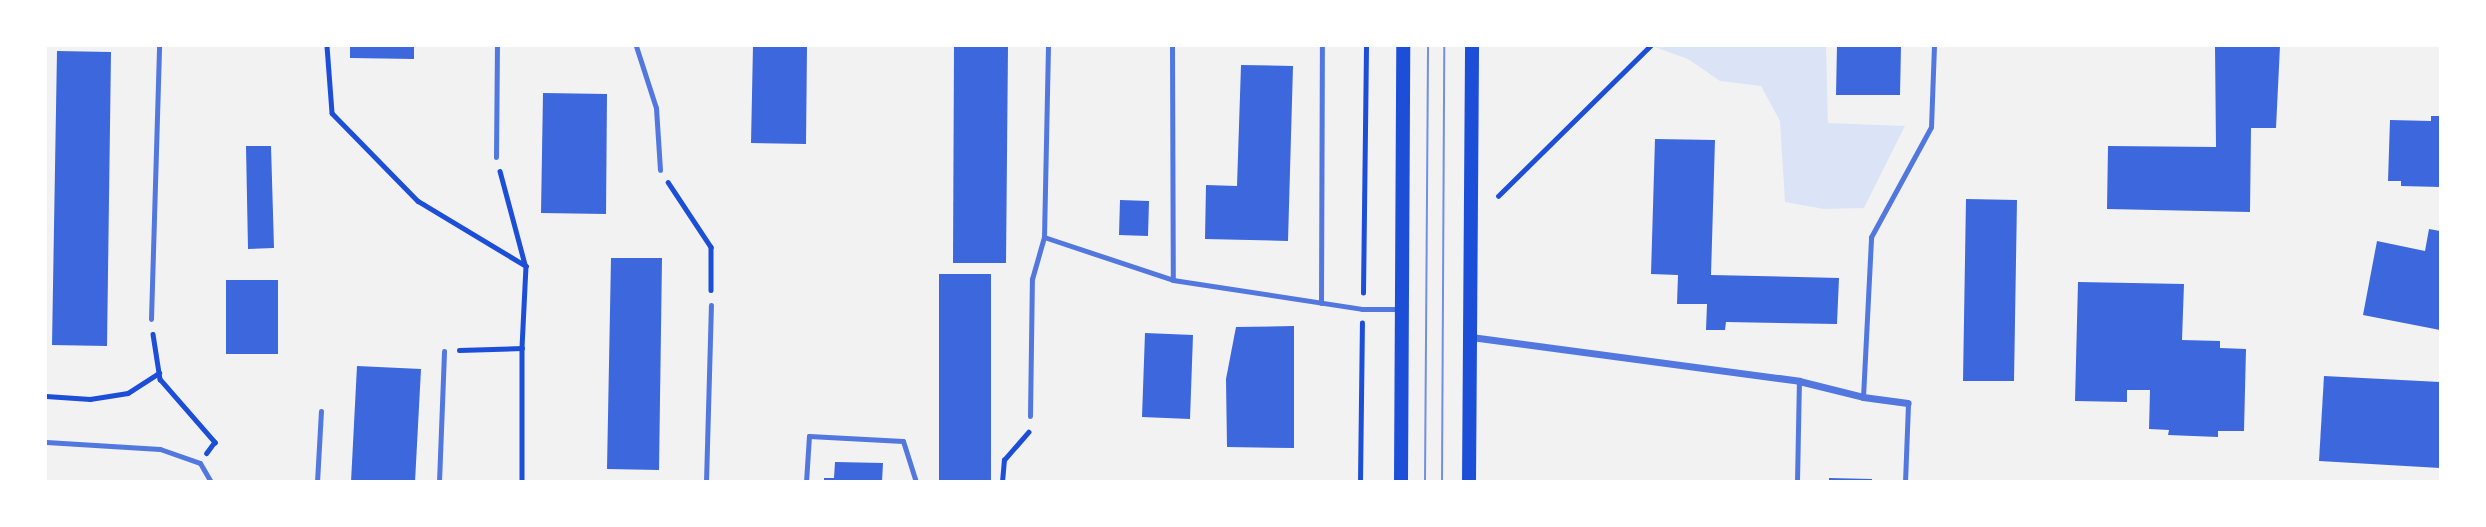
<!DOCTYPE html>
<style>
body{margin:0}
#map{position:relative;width:2486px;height:527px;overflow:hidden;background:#f2f2f2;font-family:"PT Serif",serif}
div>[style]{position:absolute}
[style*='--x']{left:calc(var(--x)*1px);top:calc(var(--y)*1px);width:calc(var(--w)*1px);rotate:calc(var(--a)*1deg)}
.green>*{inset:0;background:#dbe4f7}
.building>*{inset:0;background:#3d67dc}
.path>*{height:4.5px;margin:-2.25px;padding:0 2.25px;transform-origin:2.25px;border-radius:2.25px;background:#1d4ed8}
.service>*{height:5px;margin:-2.5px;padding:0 2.5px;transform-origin:2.5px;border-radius:2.5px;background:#5277de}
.minor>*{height:7px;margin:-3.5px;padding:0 3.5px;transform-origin:3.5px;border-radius:3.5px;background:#5277de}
.secondary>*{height:14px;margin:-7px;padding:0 7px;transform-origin:7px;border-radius:7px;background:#1d4ed8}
.tram>*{height:2px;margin:-1px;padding:0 1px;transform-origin:1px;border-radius:1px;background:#7290e2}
span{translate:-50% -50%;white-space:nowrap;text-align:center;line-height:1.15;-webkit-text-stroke:5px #fff;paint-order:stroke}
.frame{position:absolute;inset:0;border:47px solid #fff;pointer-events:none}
</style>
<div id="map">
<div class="green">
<i style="clip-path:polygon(1652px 46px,1826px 46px,1828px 123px,1905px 126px,1864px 208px,1824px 209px,1785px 202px,1780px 121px,1761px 86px,1720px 81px,1688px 59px)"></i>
</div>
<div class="building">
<i style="clip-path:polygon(350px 46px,414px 46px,414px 59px,350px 58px)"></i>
<i style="clip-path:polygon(753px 46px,807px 46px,806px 144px,751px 143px)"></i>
<i style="clip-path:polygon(954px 46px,1008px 46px,1006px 263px,953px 263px)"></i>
<i style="clip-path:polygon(1837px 46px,1901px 46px,1900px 95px,1836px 95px)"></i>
<i style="clip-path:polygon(2215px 46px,2280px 46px,2276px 128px,2251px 128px,2250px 212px,2107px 209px,2108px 146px,2216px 147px)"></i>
<i style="clip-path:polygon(57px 51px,111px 52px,107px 346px,52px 345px)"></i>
<i style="clip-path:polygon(1241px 65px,1293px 66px,1288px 241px,1205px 239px,1206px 185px,1237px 186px)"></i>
<i style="clip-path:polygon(543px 93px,607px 94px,606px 214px,541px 213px)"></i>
<i style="clip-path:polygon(2431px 116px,2440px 116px,2440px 187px,2401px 186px,2401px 181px,2388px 181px,2390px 120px,2431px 121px)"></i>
<i style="clip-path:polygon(1655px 139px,1715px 140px,1711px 275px,1839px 278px,1837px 324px,1726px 322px,1725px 330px,1706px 330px,1707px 304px,1677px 304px,1678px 275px,1651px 274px)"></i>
<i style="clip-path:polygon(246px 146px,271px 146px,274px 248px,248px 249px)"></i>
<i style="clip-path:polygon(1966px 199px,2017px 200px,2014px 381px,1963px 381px)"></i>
<i style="clip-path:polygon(1120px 200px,1149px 201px,1148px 236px,1119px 235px)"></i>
<i style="clip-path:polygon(2429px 229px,2440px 231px,2440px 330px,2363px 315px,2377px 241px,2425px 251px)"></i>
<i style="clip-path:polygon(611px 258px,662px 258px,659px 470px,607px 469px)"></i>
<i style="clip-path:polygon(939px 274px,991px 274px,991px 480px,939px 480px)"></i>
<i style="clip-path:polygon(226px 280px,278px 280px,278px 354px,226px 354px)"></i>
<i style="clip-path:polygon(2078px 282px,2184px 284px,2182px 340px,2220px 341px,2220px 348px,2246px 349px,2244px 431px,2218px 431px,2218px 437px,2168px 435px,2169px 430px,2149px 429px,2150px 390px,2127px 390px,2127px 402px,2075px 401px)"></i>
<i style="clip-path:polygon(1294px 326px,1294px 448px,1227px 447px,1226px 379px,1236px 327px)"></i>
<i style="clip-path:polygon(1145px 333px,1193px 335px,1190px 419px,1142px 417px)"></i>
<i style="clip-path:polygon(357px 366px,421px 369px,415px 482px,351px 482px)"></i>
<i style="clip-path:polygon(2324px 376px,2440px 382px,2440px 468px,2319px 461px)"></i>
<i style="clip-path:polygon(835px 462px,883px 463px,882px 482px,824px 482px,824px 478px,834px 478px)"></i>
<i style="clip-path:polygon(1829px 478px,1872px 479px,1872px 482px,1829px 482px)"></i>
</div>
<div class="path">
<i style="--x:327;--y:46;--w:67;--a:85.7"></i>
<i style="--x:332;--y:113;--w:123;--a:45.7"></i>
<i style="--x:418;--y:201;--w:126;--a:31"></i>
<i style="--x:526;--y:266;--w:82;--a:92.8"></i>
<i style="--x:522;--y:348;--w:134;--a:90"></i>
<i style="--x:500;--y:171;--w:96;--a:75"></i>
<i style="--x:668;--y:182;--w:78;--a:56.5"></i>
<i style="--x:711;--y:247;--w:43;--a:90"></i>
<i style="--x:1498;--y:196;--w:214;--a:-44.6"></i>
<i style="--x:1363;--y:293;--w:247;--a:-89.3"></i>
<i style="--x:153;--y:334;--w:46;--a:81.2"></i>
<i style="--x:160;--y:379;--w:84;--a:48.9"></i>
<i style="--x:215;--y:442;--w:14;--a:126"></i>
<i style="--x:459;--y:350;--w:63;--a:-1.8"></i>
<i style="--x:46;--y:396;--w:44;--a:3.9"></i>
<i style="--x:90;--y:399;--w:38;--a:-9"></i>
<i style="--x:128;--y:393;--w:37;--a:-33"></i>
<i style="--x:1002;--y:482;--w:22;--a:-85"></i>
<i style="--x:1004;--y:460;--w:37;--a:-49"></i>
<i style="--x:1360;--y:482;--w:159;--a:-89.3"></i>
</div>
<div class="service">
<i style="--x:636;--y:46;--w:65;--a:72.1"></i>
<i style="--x:656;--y:108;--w:62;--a:86.3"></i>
<i style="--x:1172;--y:46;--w:234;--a:89.8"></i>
<i style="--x:1173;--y:280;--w:191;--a:8.7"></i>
<i style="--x:1362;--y:309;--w:39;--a:0"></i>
<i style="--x:496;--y:157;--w:111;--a:-89.5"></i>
<i style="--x:1044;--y:237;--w:136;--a:18.4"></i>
<i style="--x:1321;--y:303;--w:257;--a:-89.8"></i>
<i style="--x:151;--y:319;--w:273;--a:-88.3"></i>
<i style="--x:1863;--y:397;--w:160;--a:-87.1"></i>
<i style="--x:1871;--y:237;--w:125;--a:-61.4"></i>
<i style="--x:1931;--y:127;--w:81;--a:-87.9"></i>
<i style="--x:1030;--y:416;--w:137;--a:-89.2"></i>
<i style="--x:1032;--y:279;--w:44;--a:-74.1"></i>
<i style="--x:1044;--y:237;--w:191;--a:-88.8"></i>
<i style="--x:46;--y:442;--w:114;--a:3.5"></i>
<i style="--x:160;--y:449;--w:42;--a:19.3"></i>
<i style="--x:200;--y:463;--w:22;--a:60"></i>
<i style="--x:317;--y:482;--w:71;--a:-86.8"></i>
<i style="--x:439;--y:482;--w:131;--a:-87.8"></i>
<i style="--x:706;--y:482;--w:177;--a:-88.4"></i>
<i style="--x:806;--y:482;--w:46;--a:-86.3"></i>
<i style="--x:809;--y:436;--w:94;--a:3"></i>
<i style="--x:903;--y:441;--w:43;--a:72.4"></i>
<i style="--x:1797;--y:482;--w:101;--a:-88.9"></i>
<i style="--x:1905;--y:482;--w:79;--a:-87.8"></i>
</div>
<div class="minor">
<i style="--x:1471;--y:337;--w:331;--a:7.6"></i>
<i style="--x:1799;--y:381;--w:66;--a:14"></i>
<i style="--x:1863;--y:397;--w:45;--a:7.6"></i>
</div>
<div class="secondary">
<i style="--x:1401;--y:482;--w:436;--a:-89.7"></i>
<i style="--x:1469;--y:482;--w:436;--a:-89.6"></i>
</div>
<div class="tram">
<i style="--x:1425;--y:482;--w:436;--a:-89.6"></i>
<i style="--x:1442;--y:482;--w:436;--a:-89.7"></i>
</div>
<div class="frame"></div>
</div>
